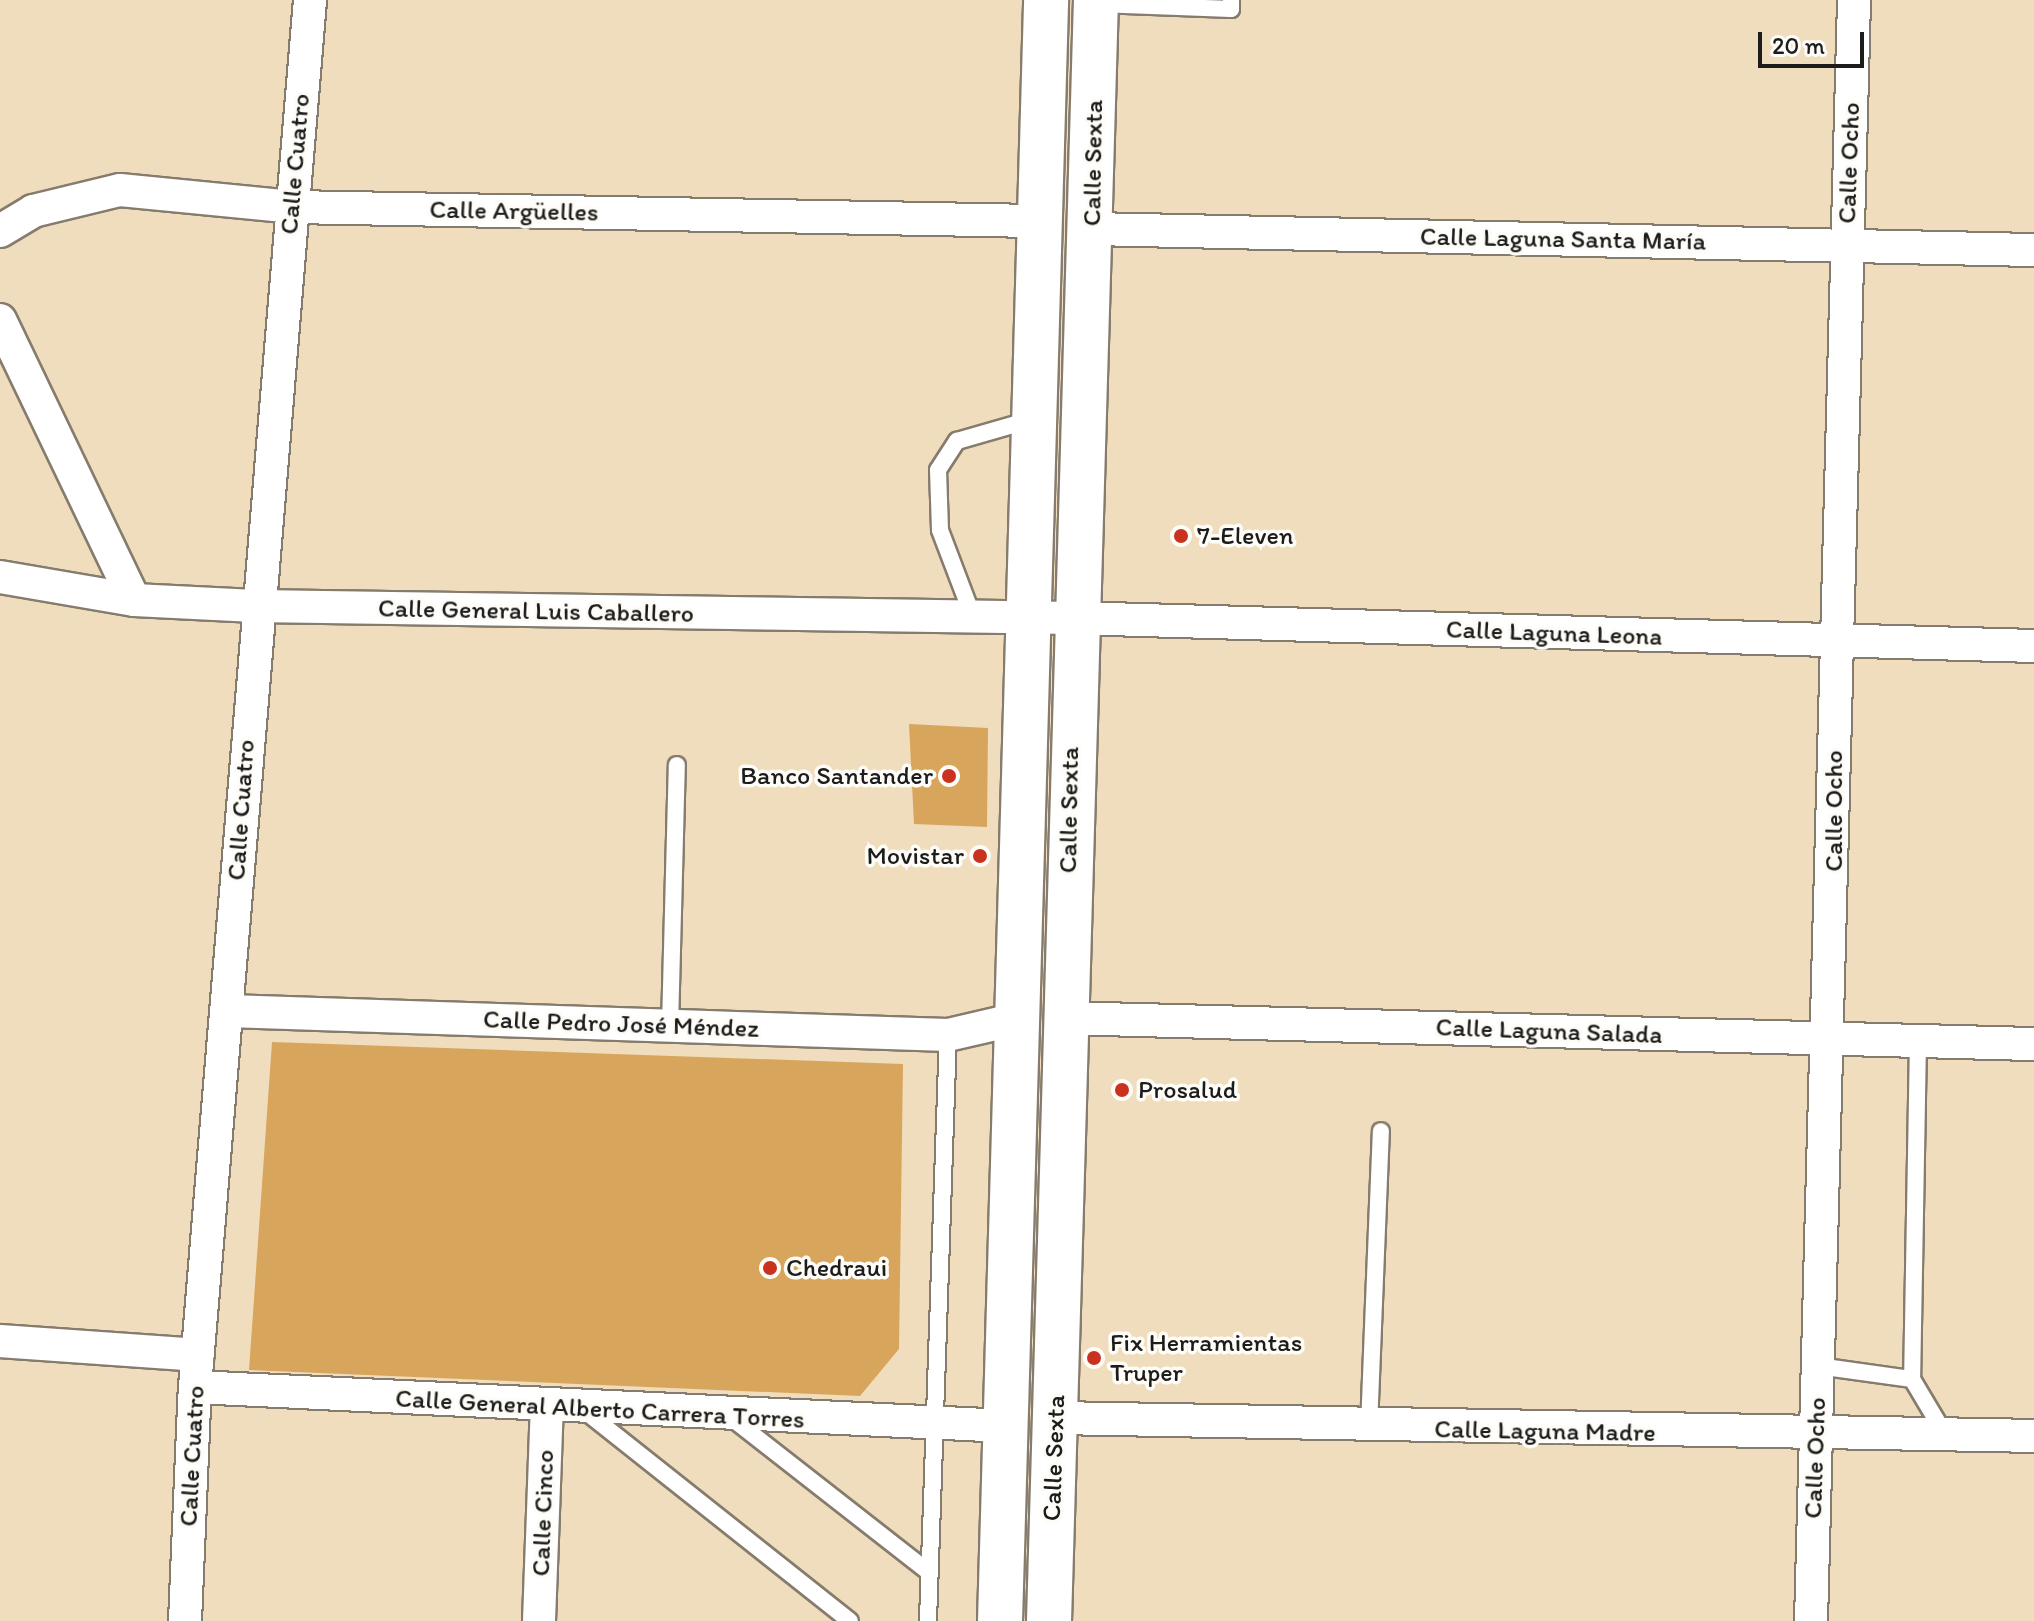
<!DOCTYPE html>
<meta charset="utf-8">
<style>
body{margin:0}
#map{position:relative;width:2034px;height:1621px;overflow:hidden;background:#f0ddbe;font-family:Itim,sans-serif}
div>[style]{position:absolute}
.building>*{inset:0;background:#d8a55d}
.roads{filter:drop-shadow(2px 0 #867c6d) drop-shadow(-2px 0 #867c6d) drop-shadow(0 2px #867c6d) drop-shadow(0 -2px #867c6d)}
.service>*{height:16px;margin:-8px;padding:0 8px;transform-origin:8px;border-radius:8px;background:#fff}
.minor>*{height:32px;margin:-16px;padding:0 16px;transform-origin:16px;border-radius:16px;background:#fff}
.primary>*{height:44px;margin:-22px;padding:0 22px;transform-origin:22px;border-radius:22px;background:#fff}
.dots>*{width:22px;height:22px;translate:-50% -50%;box-sizing:border-box;border:4px solid #fdfcf7;border-radius:50%}
span{translate:-50% -50%;white-space:nowrap;text-align:center;line-height:1.15;-webkit-text-stroke:7px #fdfcf7;paint-order:stroke}
.street-label{font-size:26px;color:#1c1c1c}
.poi-label{font-size:26px;color:#1c1c1c}
.left{translate:0 -50%;text-align:left}
.right{translate:-100% -50%;text-align:right}
.scale{position:absolute;left:1758px;top:32px;width:106px;height:36px;box-sizing:border-box;border:4px solid #1c1c1c;border-top:0;padding-left:10px;font-size:24px;line-height:28px;white-space:nowrap;color:#1c1c1c;-webkit-text-stroke:6px #fdfcf7;paint-order:stroke}
</style>
<div id="map">
<div class="building">
<i style="clip-path:polygon(909px 724px,988px 728px,987px 827px,914px 824px)"></i>
<i style="clip-path:polygon(272px 1042px,903px 1064px,899px 1349px,860px 1396px,249px 1370px)"></i>
</div>
<div class="roads">
<div class="service">
<i style="left:1098px;top:4px;width:133px;rotate:2.2deg"></i>
<i style="left:1231px;top:9px;width:9px;rotate:-90deg"></i>
<i style="left:973px;top:617px;width:93px;rotate:-110.8deg"></i>
<i style="left:940px;top:530px;width:60px;rotate:-91.9deg"></i>
<i style="left:938px;top:470px;width:35px;rotate:-57deg"></i>
<i style="left:957px;top:441px;width:76px;rotate:-16deg"></i>
<i style="left:670px;top:1026px;width:261px;rotate:-88.5deg"></i>
<i style="left:1918px;top:1041px;width:338px;rotate:91deg"></i>
<i style="left:1912px;top:1379px;width:63px;rotate:59.3deg"></i>
<i style="left:1818px;top:1366px;width:95px;rotate:7.9deg"></i>
<i style="left:585px;top:1411px;width:338px;rotate:38.4deg"></i>
<i style="left:729px;top:1416px;width:255px;rotate:38deg"></i>
<i style="left:1369px;top:1427px;width:296px;rotate:-87.7deg"></i>
<i style="left:928px;top:1621px;width:586px;rotate:-88.05deg"></i>
</div>
<div class="minor">
<i style="left:1092px;top:229px;width:942px;rotate:1.28deg"></i>
<i style="left:0;top:231px;width:39px;rotate:-31deg"></i>
<i style="left:33px;top:211px;width:89px;rotate:-13.6deg"></i>
<i style="left:120px;top:190px;width:173px;rotate:5.6deg"></i>
<i style="left:292px;top:207px;width:746px;rotate:1.08deg"></i>
<i style="left:0;top:320px;width:310px;rotate:64.4deg"></i>
<i style="left:0;top:577px;width:136px;rotate:9.7deg"></i>
<i style="left:134px;top:600px;width:121px;rotate:2.8deg"></i>
<i style="left:255px;top:606px;width:818px;rotate:0.84deg"></i>
<i style="left:1073px;top:618px;width:961px;rotate:1.67deg"></i>
<i style="left:228px;top:1011px;width:720px;rotate:1.91deg"></i>
<i style="left:948px;top:1035px;width:67px;rotate:-13deg"></i>
<i style="left:1064px;top:1018px;width:970px;rotate:1.54deg"></i>
<i style="left:0;top:1341px;width:198px;rotate:4deg"></i>
<i style="left:195px;top:1387px;width:812px;rotate:2.75deg"></i>
<i style="left:1056px;top:1418px;width:978px;rotate:1.05deg"></i>
<i style="left:185px;top:1621px;width:234px;rotate:-87.6deg"></i>
<i style="left:195px;top:1387px;width:1392px;rotate:-85.26deg"></i>
<i style="left:539px;top:1621px;width:216px;rotate:-87.9deg"></i>
<i style="left:1811px;top:1621px;width:1622px;rotate:-88.48deg"></i>
</div>
<div class="primary">
<i style="left:1000px;top:1621px;width:1622px;rotate:-88.37deg"></i>
<i style="left:1049px;top:1621px;width:1622px;rotate:-88.34deg"></i>
</div>
</div>
<div class="dots">
<i style="left:1181px;top:536px;background:#c8321e"></i>
<i style="left:949px;top:776px;background:#c8321e"></i>
<i style="left:980px;top:856px;background:#c8321e"></i>
<i style="left:1122px;top:1090px;background:#c8321e"></i>
<i style="left:770px;top:1268px;background:#c8321e"></i>
<i style="left:1094px;top:1358px;background:#c8321e"></i>
</div>
<div class="street-label">
<span style="left:1093px;top:163px;rotate:-89deg">Calle Sexta</span>
<span style="left:1849px;top:163px;rotate:-88deg">Calle Ocho</span>
<span style="left:295px;top:164px;rotate:-85deg">Calle Cuatro</span>
<span style="left:514px;top:211px;rotate:1deg">Calle Argüelles</span>
<span style="left:1563px;top:239px;rotate:1deg">Calle Laguna Santa María</span>
<span style="left:536px;top:611px;rotate:1deg">Calle General Luis Caballero</span>
<span style="left:1554px;top:633px;rotate:2deg">Calle Laguna Leona</span>
<span style="left:241px;top:810px;rotate:-86deg">Calle Cuatro</span>
<span style="left:1069px;top:810px;rotate:-89deg">Calle Sexta</span>
<span style="left:1834px;top:811px;rotate:-90deg">Calle Ocho</span>
<span style="left:621px;top:1024px;rotate:2deg">Calle Pedro José Méndez</span>
<span style="left:1549px;top:1031px;rotate:2deg">Calle Laguna Salada</span>
<span style="left:600px;top:1409px;rotate:3deg">Calle General Alberto Carrera Torres</span>
<span style="left:1545px;top:1431px;rotate:1deg">Calle Laguna Madre</span>
<span style="left:192px;top:1456px;rotate:-87deg">Calle Cuatro</span>
<span style="left:1054px;top:1458px;rotate:-88deg">Calle Sexta</span>
<span style="left:1815px;top:1458px;rotate:-88deg">Calle Ocho</span>
<span style="left:543px;top:1513px;rotate:-88deg">Calle Cinco</span>
</div>
<div class="poi-label">
<span class="left" style="left:1197px;top:536px">7-Eleven</span>
<span class="right" style="left:933px;top:776px">Banco Santander</span>
<span class="right" style="left:964px;top:856px">Movistar</span>
<span class="left" style="left:1138px;top:1090px">Prosalud</span>
<span class="left" style="left:786px;top:1268px">Chedraui</span>
<span class="left" style="left:1110px;top:1358px">Fix Herramientas<br>Truper</span>
</div>
<div class="scale">20 m</div>
</div>
